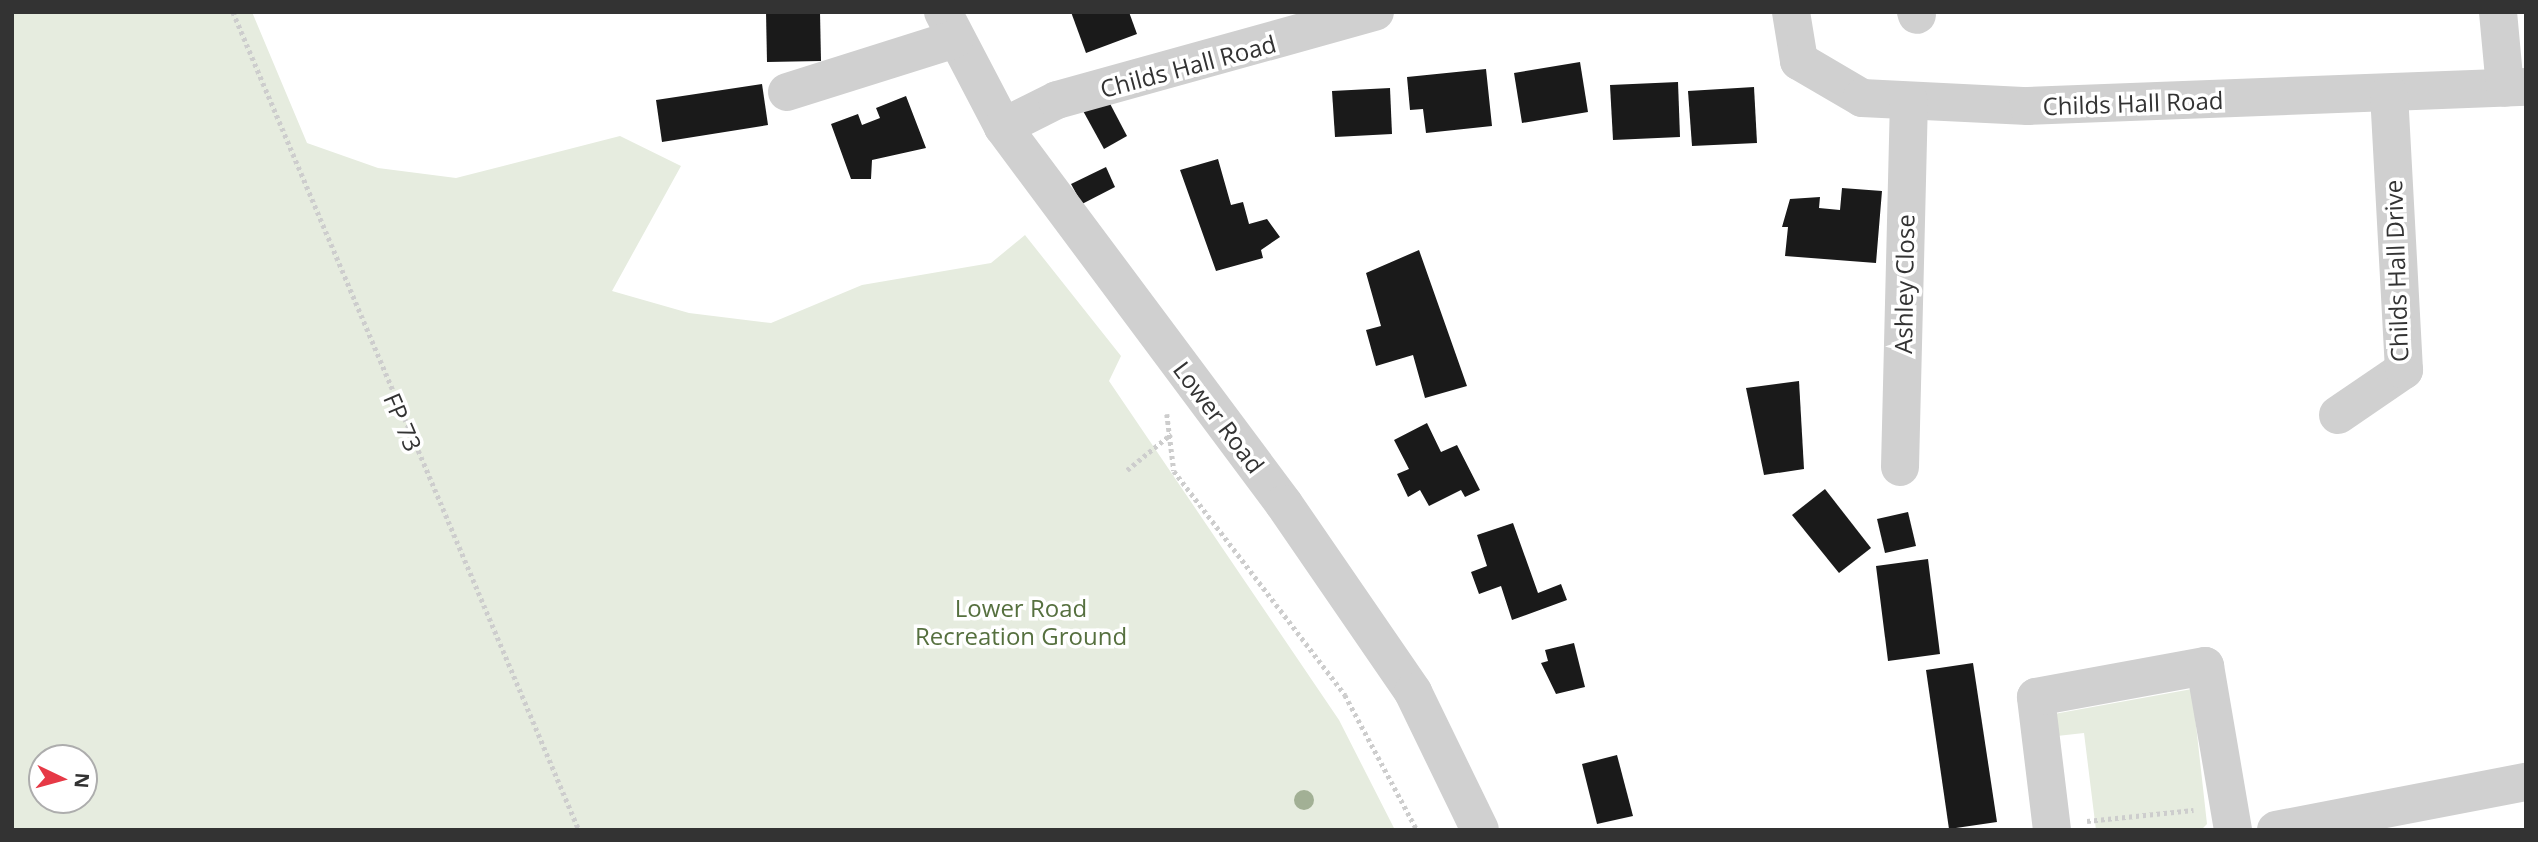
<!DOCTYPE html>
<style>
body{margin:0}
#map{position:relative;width:2538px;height:842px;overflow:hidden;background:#fff;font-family:"Open Sans",sans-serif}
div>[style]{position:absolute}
.green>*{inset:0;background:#e6ecdf}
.building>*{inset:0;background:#1a1a1a}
.path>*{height:4.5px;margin-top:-2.25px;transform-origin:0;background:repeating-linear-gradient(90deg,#cdcdcd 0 3.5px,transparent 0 7px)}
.minor>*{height:38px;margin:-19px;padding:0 19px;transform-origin:19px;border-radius:19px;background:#d0d0d0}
.trees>*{width:20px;height:20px;margin:-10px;border-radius:50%;background:#a2b095}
span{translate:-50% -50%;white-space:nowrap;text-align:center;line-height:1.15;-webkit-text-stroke:7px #fff;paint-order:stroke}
.street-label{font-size:24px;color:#333}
.park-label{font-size:24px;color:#56703f}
.frame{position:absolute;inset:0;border:14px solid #333;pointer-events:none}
.north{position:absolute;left:28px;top:744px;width:70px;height:70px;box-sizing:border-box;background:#fff;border:2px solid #adadad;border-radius:50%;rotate:95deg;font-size:19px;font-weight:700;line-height:28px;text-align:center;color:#333}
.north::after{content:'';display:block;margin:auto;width:24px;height:32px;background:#e63946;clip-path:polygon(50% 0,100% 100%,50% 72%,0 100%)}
</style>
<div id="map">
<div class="green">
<i style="clip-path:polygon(evenodd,12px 12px,252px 12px,307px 143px,378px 168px,456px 178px,620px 136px,681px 166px,612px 291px,689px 313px,771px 323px,862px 285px,991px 263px,1025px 235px,1121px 356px,1109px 381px,1339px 720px,1395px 830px,12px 830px,12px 12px,84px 758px,84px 800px,42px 800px,42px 758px,84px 758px)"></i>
<i style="clip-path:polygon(2192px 689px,2207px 824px,2201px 830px,2096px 830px,2084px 733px,2057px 736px,2054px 714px)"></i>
</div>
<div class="building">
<i style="clip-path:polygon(766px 12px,820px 12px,821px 61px,767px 62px)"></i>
<i style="clip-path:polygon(1071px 12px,1129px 12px,1137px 34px,1086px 53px)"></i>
<i style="clip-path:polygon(1580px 62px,1588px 112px,1522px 123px,1514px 73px)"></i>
<i style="clip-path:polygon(1486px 69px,1492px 126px,1426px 133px,1423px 109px,1410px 110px,1407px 77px)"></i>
<i style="clip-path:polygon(1678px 82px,1680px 137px,1613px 140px,1610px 85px)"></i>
<i style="clip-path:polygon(762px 84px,768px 125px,662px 142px,656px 100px)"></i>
<i style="clip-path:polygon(1754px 87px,1757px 143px,1692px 146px,1688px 91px)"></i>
<i style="clip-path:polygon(1390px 88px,1392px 134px,1335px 137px,1332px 91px)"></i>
<i style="clip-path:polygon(906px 96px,926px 148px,872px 160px,871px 179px,851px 179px,831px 124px,858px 114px,862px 125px,880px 118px,876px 108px)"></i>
<i style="clip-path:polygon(1106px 96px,1127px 136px,1104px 149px,1082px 109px)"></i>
<i style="clip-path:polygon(1218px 159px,1231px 205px,1243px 202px,1249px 224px,1267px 219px,1280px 237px,1261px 250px,1263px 258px,1216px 271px,1180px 170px)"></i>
<i style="clip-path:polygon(1106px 167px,1115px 187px,1082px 204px,1071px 184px)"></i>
<i style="clip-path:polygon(1842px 188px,1882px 191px,1876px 263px,1785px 256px,1788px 227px,1782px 227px,1790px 199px,1820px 197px,1819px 208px,1840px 210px)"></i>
<i style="clip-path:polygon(1419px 250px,1467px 386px,1425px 398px,1413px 355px,1376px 366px,1366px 330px,1381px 326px,1366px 273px)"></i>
<i style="clip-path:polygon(1799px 381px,1804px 469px,1764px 475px,1746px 388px)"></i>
<i style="clip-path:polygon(1427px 423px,1441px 452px,1457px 445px,1480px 490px,1465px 497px,1461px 490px,1429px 506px,1420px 490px,1408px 497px,1397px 474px,1409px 469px,1394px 440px)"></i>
<i style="clip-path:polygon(1825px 489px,1871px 548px,1839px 573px,1792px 515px)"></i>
<i style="clip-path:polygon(1908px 512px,1916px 546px,1885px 553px,1877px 519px)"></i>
<i style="clip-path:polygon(1513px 523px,1538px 593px,1561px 584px,1567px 600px,1512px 620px,1501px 586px,1479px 594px,1471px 572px,1487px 566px,1477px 535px)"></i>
<i style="clip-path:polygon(1928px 559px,1940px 654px,1888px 661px,1876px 566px)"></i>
<i style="clip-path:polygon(1574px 643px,1585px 687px,1556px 694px,1541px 663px,1548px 661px,1545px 650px)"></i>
<i style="clip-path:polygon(1973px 663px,1997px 822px,1949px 829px,1926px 670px)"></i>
<i style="clip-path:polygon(1617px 755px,1633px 816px,1597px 824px,1582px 764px)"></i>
</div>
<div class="path">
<i style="left:233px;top:12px;width:888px;rotate:67.07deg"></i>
<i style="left:1167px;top:414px;width:57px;rotate:83deg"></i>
<i style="left:1174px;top:471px;width:282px;rotate:52.6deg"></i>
<i style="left:1345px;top:695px;width:153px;rotate:61.9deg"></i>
<i style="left:1127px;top:470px;width:57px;rotate:-39.3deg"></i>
<i style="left:2087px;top:821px;width:107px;rotate:-5.9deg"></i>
</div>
<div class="minor">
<i style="left:943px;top:12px;width:130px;rotate:62.4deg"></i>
<i style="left:1003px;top:127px;width:470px;rotate:53.3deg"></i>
<i style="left:1284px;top:504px;width:228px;rotate:55.5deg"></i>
<i style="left:1413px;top:692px;width:153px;rotate:64.1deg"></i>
<i style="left:1791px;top:12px;width:50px;rotate:80.7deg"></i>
<i style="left:1799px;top:61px;width:73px;rotate:30.4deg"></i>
<i style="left:1862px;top:98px;width:166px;rotate:2.8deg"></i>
<i style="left:2028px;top:106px;width:498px;rotate:-2.2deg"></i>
<i style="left:1916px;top:12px;width:3px;rotate:72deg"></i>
<i style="left:2498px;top:12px;width:76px;rotate:84.7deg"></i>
<i style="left:787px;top:92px;width:176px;rotate:-17.5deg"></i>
<i style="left:1003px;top:127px;width:60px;rotate:-26.6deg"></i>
<i style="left:1057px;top:100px;width:330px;rotate:-15.5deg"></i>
<i style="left:2338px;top:415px;width:80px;rotate:-34.3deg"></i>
<i style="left:2404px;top:370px;width:276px;rotate:-93.1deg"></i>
<i style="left:1900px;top:467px;width:366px;rotate:-88.6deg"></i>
<i style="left:2052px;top:830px;width:134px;rotate:-96.9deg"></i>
<i style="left:2036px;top:697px;width:172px;rotate:-10.4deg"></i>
<i style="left:2205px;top:666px;width:166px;rotate:80.3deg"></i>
<i style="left:2276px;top:830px;width:255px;rotate:-10.9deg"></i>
</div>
<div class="trees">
<i style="left:1304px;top:800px"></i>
</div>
<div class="street-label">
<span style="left:1188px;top:66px;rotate:-15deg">Childs Hall Road</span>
<span style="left:2133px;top:103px;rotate:-2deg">Childs Hall Road</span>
<span style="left:2396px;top:271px;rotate:-92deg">Childs Hall Drive</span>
<span style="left:1904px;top:284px;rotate:-89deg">Ashley Close</span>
<span style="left:1219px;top:417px;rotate:53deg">Lower Road</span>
<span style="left:403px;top:422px;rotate:67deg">FP 73</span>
</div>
<div class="park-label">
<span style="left:1021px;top:622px">Lower Road<br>Recreation Ground</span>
</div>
<div class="frame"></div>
<div class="north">N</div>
</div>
